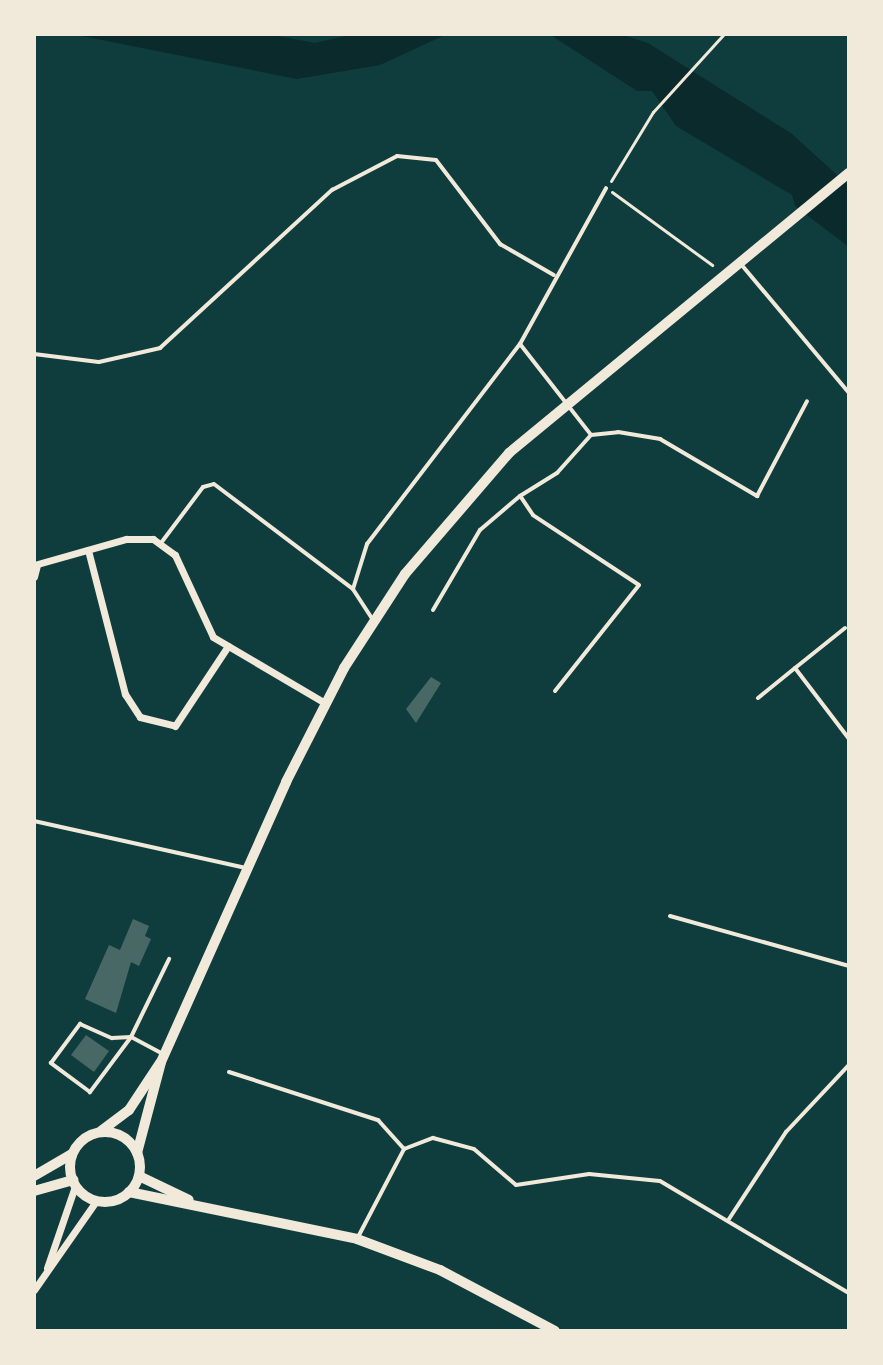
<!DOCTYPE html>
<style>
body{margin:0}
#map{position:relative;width:883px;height:1365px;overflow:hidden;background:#0f3d3e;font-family:Overpass,sans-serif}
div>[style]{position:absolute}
.water>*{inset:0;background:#0a2a2b}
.building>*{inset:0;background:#486865}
.path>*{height:3px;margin:-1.5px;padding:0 1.5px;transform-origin:1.5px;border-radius:1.5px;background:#f1e9da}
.service>*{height:4px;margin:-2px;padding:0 2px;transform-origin:2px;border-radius:2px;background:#f1e9da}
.minor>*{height:7px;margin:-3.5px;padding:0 3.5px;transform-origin:3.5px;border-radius:3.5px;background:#f1e9da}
.secondary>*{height:10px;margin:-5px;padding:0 5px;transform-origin:5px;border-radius:5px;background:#f1e9da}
.secondary>.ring{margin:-5px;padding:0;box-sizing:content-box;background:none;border:10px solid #f1e9da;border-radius:50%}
span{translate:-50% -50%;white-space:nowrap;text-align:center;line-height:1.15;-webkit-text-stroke:8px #f1e9da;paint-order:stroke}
.frame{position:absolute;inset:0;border:36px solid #f1e9da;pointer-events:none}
</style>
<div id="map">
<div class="water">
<i style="clip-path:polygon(72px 34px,267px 34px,315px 43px,354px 34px,447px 34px,380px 65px,297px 79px)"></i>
<i style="clip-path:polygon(549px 34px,620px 34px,648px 43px,792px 134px,849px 186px,849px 247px,795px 206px,792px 195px,676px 126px,652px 91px,637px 91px)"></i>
</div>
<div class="building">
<i style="clip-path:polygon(431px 677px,441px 683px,416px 723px,406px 709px)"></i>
<i style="clip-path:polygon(133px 919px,149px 926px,145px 936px,151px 939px,139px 966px,131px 962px,116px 1013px,85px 999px,109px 945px,120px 950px)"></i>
<i style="clip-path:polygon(86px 1035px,109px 1051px,94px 1072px,71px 1055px)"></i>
</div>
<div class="path">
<i style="left:611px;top:181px;width:81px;rotate:-58.7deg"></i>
<i style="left:653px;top:112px;width:105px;rotate:-47.7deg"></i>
<i style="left:612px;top:192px;width:124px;rotate:36.1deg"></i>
</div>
<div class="service">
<i style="left:740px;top:263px;width:170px;rotate:50deg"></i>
<i style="left:520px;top:344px;width:115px;rotate:52deg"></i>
<i style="left:34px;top:354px;width:65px;rotate:7deg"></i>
<i style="left:99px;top:362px;width:63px;rotate:-12.9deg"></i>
<i style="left:160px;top:348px;width:234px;rotate:-42.6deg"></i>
<i style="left:332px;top:190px;width:73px;rotate:-27.6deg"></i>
<i style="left:397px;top:156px;width:39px;rotate:6deg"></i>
<i style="left:436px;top:160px;width:106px;rotate:52.7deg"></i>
<i style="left:500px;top:244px;width:62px;rotate:29.9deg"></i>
<i style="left:161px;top:543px;width:70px;rotate:-53.1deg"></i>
<i style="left:203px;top:487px;width:11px;rotate:-15deg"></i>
<i style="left:214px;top:484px;width:174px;rotate:37.1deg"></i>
<i style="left:433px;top:610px;width:93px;rotate:-59.6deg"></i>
<i style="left:480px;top:530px;width:52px;rotate:-40.4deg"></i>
<i style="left:373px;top:620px;width:37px;rotate:-123deg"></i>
<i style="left:353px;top:589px;width:47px;rotate:-72.7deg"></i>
<i style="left:367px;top:544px;width:252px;rotate:-52.6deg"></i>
<i style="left:520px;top:344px;width:178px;rotate:-61.1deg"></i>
<i style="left:845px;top:628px;width:64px;rotate:141.3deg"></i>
<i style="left:795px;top:668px;width:89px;rotate:52.7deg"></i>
<i style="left:555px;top:691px;width:135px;rotate:-51.6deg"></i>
<i style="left:639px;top:585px;width:127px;rotate:-146.6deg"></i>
<i style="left:533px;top:515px;width:23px;rotate:-124deg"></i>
<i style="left:520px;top:496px;width:44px;rotate:-31.9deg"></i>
<i style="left:557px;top:473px;width:51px;rotate:-48.2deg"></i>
<i style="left:591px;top:435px;width:27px;rotate:-6deg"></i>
<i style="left:618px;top:432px;width:43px;rotate:9.5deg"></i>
<i style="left:660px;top:439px;width:113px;rotate:30.4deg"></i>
<i style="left:757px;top:496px;width:107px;rotate:-62.2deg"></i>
<i style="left:758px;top:698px;width:48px;rotate:-39deg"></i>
<i style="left:34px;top:821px;width:217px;rotate:12.5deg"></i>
<i style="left:670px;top:916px;width:186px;rotate:15.6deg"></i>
<i style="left:80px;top:1024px;width:35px;rotate:24deg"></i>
<i style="left:112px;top:1038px;width:19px;rotate:-3deg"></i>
<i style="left:131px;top:1037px;width:69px;rotate:126.7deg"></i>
<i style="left:90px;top:1092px;width:49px;rotate:-143.4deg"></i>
<i style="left:51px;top:1063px;width:49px;rotate:-53.4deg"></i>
<i style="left:163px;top:1054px;width:36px;rotate:-152deg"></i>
<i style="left:131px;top:1037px;width:87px;rotate:-64deg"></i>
<i style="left:229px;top:1072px;width:157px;rotate:17.9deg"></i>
<i style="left:378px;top:1120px;width:39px;rotate:48deg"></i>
<i style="left:729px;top:1219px;width:104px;rotate:-56.8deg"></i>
<i style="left:786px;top:1132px;width:92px;rotate:-46.8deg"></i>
<i style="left:357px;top:1239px;width:102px;rotate:-62.4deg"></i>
<i style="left:404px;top:1149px;width:31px;rotate:-21deg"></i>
<i style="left:433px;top:1138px;width:42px;rotate:15deg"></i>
<i style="left:474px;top:1149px;width:55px;rotate:40.6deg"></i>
<i style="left:516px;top:1185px;width:74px;rotate:-8.6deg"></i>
<i style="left:589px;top:1174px;width:71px;rotate:5.6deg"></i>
<i style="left:660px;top:1181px;width:220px;rotate:30.7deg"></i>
</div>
<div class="minor">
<i style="left:88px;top:550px;width:149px;rotate:75.6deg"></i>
<i style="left:125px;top:694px;width:27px;rotate:57deg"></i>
<i style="left:140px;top:717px;width:36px;rotate:14deg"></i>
<i style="left:175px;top:726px;width:96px;rotate:-56.5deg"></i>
<i style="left:34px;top:565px;width:96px;rotate:-15.8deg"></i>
<i style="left:126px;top:539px;width:27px"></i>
<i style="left:153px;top:539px;width:27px;rotate:36deg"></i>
<i style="left:175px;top:555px;width:90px;rotate:65.1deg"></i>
<i style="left:213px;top:637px;width:130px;rotate:30.5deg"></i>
<i style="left:34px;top:577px;width:12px;rotate:-76deg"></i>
<i style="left:47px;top:1268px;width:87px;rotate:-71.1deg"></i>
<i style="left:34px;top:1290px;width:108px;rotate:-55.1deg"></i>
</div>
<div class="secondary">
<i style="left:101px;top:1131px;width:35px;rotate:-37deg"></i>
<i style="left:129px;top:1110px;width:56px;rotate:-56.6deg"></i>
<i class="ring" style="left:70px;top:1132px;width:60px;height:60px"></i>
<i style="left:137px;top:1153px;width:94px;rotate:-75.2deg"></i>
<i style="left:161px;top:1062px;width:307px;rotate:-65.9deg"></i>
<i style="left:286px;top:782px;width:128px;rotate:-63deg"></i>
<i style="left:344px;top:668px;width:112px;rotate:-57deg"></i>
<i style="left:405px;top:574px;width:160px;rotate:-49.3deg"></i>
<i style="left:509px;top:453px;width:440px;rotate:-39.5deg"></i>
<i style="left:34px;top:1176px;width:44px;rotate:-30.1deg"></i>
<i style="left:139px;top:1176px;width:55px;rotate:25.6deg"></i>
<i style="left:34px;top:1191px;width:41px;rotate:-15.8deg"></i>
<i style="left:129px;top:1192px;width:233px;rotate:11.6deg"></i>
<i style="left:357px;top:1239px;width:89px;rotate:20.5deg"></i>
<i style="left:440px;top:1270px;width:130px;rotate:27.9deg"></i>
</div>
<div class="frame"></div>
</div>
